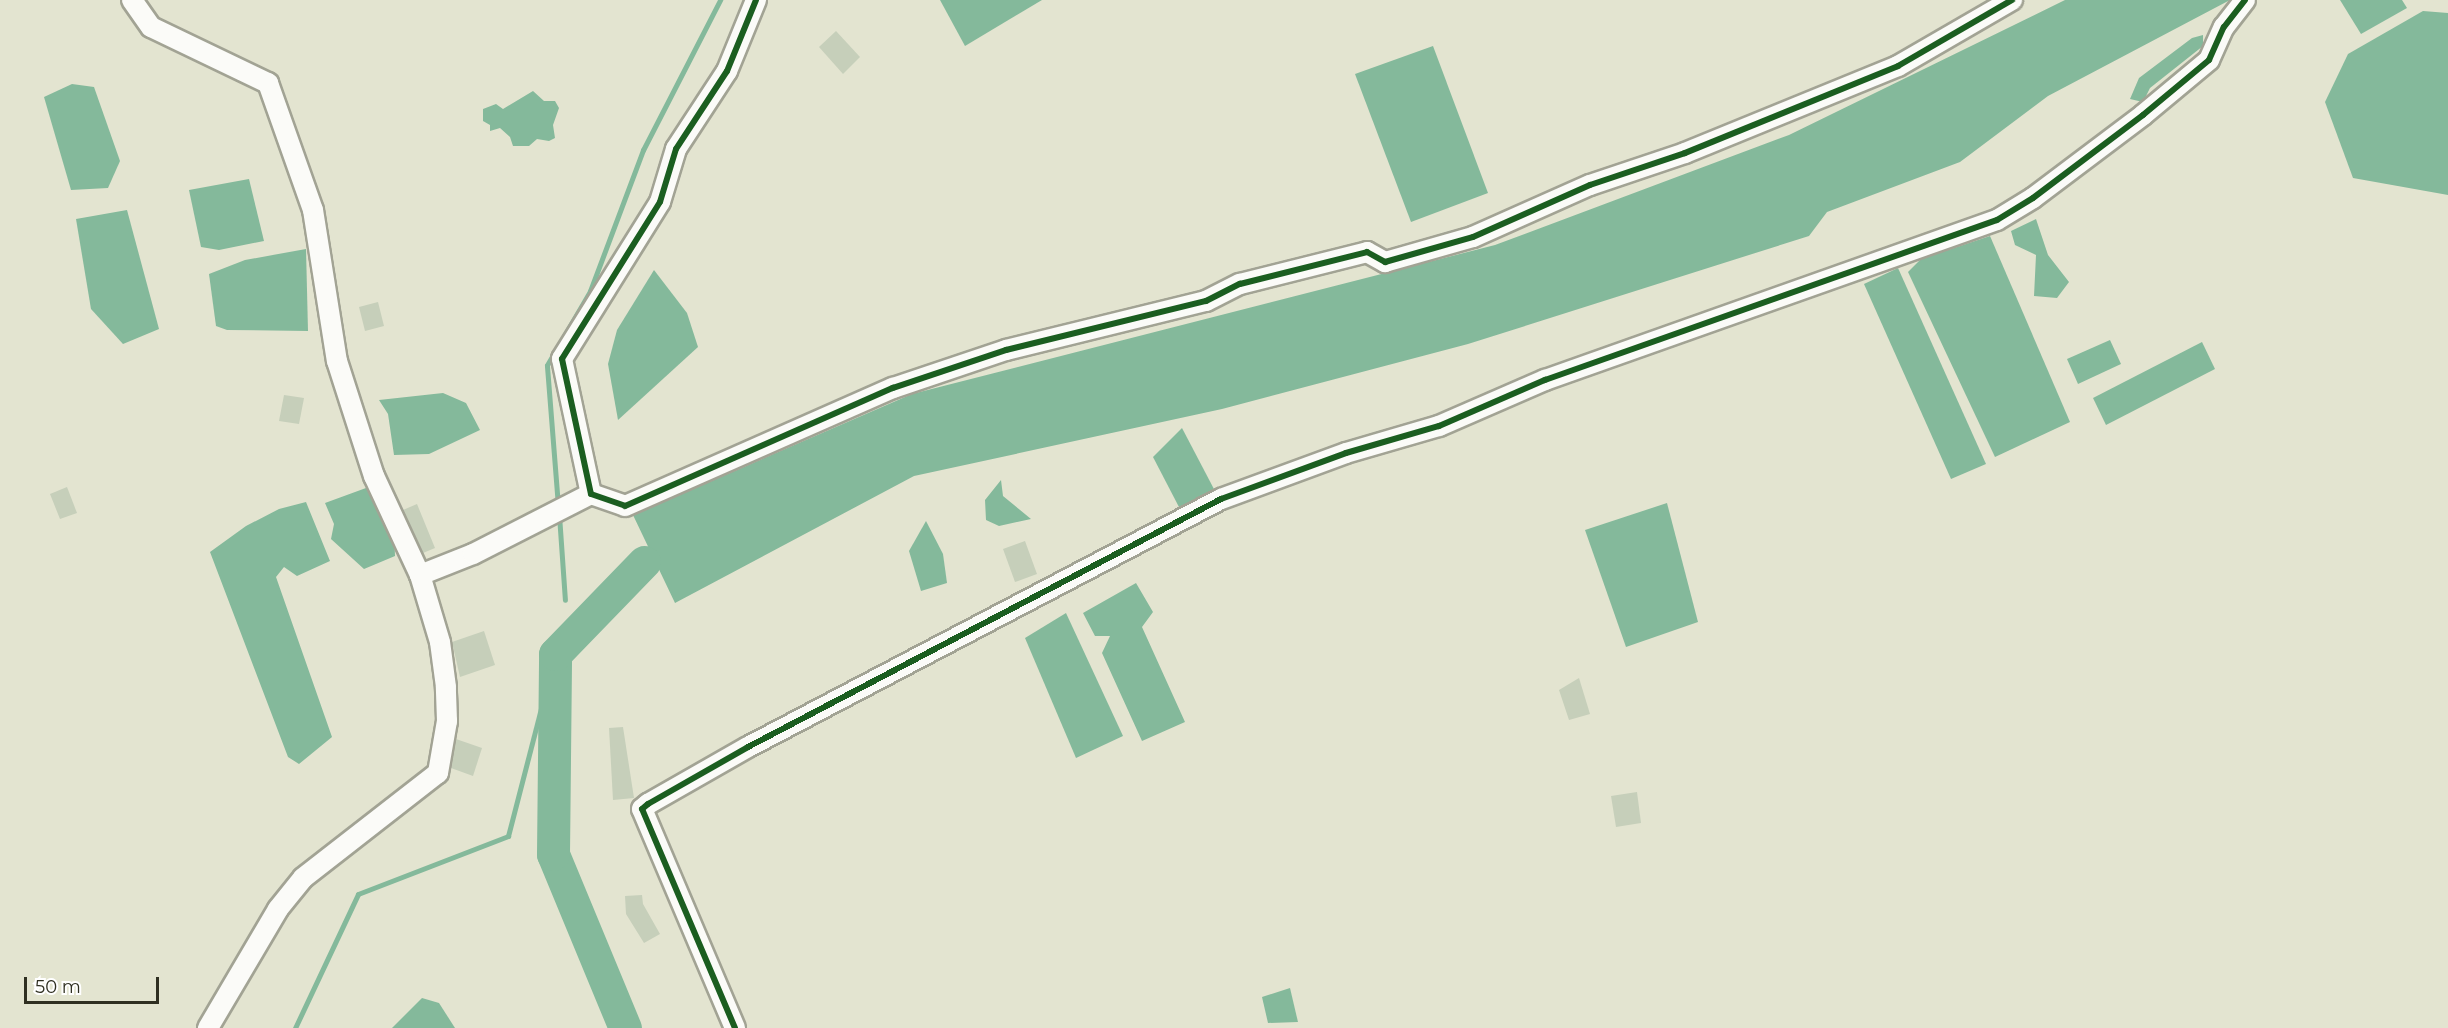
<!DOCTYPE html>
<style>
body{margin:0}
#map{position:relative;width:2448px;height:1028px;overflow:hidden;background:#e3e4d0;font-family:Montserrat,sans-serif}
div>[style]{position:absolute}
.water>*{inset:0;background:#84b99b}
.stream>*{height:5px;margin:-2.5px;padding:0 2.5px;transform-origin:2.5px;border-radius:2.5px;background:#84b99b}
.river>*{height:33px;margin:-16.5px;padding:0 16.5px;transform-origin:16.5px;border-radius:16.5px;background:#84b99b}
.building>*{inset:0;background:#c6cfba}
.roads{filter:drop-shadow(2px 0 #a2a394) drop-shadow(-2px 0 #a2a394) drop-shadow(0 2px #a2a394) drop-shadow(0 -2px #a2a394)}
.street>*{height:20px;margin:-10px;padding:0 10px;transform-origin:10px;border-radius:10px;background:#fbfbf8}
.cycleway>*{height:6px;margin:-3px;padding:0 3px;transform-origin:3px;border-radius:3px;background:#1b5e20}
span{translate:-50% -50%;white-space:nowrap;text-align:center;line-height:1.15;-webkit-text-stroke:6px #fff;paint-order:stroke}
.scale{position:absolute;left:24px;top:977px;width:135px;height:27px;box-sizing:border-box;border:3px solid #2f2f21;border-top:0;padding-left:8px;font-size:18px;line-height:21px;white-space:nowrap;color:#2f2f21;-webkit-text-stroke:4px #fff;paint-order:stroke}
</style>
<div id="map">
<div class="water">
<i style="clip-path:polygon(940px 0,1042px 0,965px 46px)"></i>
<i style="clip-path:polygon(2065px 0,2230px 0,2048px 96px,1960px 162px,1827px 212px,1809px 236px,1468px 344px,1222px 409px,914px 476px,675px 603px,633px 515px,912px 394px,1495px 245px,1789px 135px)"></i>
<i style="clip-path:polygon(2340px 0,2402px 0,2407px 8px,2361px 34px)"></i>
<i style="clip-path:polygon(2423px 11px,2448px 13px,2448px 195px,2353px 178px,2325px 102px,2348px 54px)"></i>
<i style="clip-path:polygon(2203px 35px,2203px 46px,2150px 88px,2143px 102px,2130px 99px,2139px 78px,2192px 38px)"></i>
<i style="clip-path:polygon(1433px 46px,1488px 193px,1411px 222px,1355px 74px)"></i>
<i style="clip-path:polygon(72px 84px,94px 87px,120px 161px,108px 188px,71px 190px,44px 97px)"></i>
<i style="clip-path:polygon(533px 91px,544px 101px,555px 101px,559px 108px,553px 125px,555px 138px,549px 141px,537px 139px,529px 146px,513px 146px,510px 137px,500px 128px,490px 131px,490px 125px,483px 121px,483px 109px,496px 104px,503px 109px)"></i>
<i style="clip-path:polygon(249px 179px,264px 241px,219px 250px,201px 247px,189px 190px)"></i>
<i style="clip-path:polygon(127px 210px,159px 329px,123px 344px,91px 309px,76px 219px)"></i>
<i style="clip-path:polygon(2036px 219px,2048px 255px,2069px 282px,2057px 298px,2034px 296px,2036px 255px,2015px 245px,2011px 231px)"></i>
<i style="clip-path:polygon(1990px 236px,2070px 422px,1995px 457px,1908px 272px,1921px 259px)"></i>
<i style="clip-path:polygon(306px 249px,308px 331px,227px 330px,216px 326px,209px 274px,245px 260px)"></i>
<i style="clip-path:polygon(1898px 268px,1986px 464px,1951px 479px,1864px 284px)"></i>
<i style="clip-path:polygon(654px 270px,687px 313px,698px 347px,618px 420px,608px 364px,617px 330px)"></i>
<i style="clip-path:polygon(2110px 340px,2121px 364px,2078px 384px,2067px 359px)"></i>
<i style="clip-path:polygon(2202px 342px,2215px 369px,2106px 425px,2093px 398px)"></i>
<i style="clip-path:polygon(443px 393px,466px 403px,480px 430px,429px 454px,394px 455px,388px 414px,379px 400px)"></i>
<i style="clip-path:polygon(1182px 428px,1215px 491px,1180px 509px,1153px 457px)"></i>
<i style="clip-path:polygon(1001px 480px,1003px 496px,1031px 519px,999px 526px,986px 520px,985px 500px)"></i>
<i style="clip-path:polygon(366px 488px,394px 529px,395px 556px,364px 569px,331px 539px,334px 524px,325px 503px)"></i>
<i style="clip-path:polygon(306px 502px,330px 561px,297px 576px,284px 567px,276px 577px,332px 737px,299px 764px,288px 757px,210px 552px,246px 526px,279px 509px)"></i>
<i style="clip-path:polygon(1667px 503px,1698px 622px,1626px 647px,1585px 530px)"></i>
<i style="clip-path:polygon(926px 521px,943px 554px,947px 583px,921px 591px,909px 551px)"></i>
<i style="clip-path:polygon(1136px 583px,1153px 612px,1142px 627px,1185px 722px,1142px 741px,1102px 653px,1110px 636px,1095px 636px,1083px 613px)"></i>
<i style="clip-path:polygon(1066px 613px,1123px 736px,1076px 758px,1025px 638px)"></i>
<i style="clip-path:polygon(1290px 988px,1298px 1022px,1268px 1023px,1262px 997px)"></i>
<i style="clip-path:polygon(422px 998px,439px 1003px,455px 1028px,392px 1028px)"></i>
</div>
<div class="stream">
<i style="left:558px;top:506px;width:141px;rotate:-94.5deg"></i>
<i style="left:547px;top:365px;width:86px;rotate:-59.8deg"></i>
<i style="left:590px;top:291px;width:151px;rotate:-69.4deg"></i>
<i style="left:643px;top:150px;width:169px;rotate:-62.8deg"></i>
<i style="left:559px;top:515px;width:85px;rotate:86deg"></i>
<i style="left:295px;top:1028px;width:148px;rotate:-64.8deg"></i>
<i style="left:358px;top:894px;width:161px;rotate:-21.1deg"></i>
<i style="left:508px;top:836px;width:188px;rotate:-75.5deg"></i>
</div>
<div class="river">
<i style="left:625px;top:1028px;width:188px;rotate:-112.5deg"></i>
<i style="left:553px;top:854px;width:200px;rotate:-89.4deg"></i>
<i style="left:555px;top:654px;width:128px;rotate:-45.9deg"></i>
</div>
<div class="building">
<i style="clip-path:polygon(836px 31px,860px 57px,843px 74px,819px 47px)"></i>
<i style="clip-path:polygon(378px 302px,384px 326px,365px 331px,359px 307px)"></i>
<i style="clip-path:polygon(284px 395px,304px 398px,299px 424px,279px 421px)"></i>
<i style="clip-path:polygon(67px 487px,77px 513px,60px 519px,50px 494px)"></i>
<i style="clip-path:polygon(417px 504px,435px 548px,423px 553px,403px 510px)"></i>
<i style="clip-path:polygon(1025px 541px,1037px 574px,1015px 582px,1003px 549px)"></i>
<i style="clip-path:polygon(484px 631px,495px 665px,460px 677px,452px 642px)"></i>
<i style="clip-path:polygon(1579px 678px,1590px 714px,1569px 720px,1559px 690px)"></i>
<i style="clip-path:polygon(623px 727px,634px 798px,613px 800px,609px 728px)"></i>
<i style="clip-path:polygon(456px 739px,482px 748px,473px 776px,451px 768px)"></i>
<i style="clip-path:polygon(1637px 792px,1641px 823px,1616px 827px,1611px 796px)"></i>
<i style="clip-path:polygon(642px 895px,643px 904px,660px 934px,644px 943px,626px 914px,625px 896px)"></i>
</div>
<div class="roads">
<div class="street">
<i style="left:132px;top:0;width:33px;rotate:55deg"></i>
<i style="left:151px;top:27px;width:130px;rotate:25.6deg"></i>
<i style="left:268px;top:83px;width:135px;rotate:70.5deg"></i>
<i style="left:313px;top:210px;width:153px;rotate:81deg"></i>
<i style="left:337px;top:361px;width:121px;rotate:72.2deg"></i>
<i style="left:374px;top:476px;width:109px;rotate:65.1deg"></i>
<i style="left:756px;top:0;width:77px;rotate:112.2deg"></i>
<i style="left:727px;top:71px;width:93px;rotate:123.2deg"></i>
<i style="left:676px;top:149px;width:55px;rotate:106.8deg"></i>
<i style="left:660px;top:202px;width:185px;rotate:122deg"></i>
<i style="left:562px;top:359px;width:138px;rotate:77.9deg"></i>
<i style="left:591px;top:494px;width:36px;rotate:19deg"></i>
<i style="left:625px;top:506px;width:293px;rotate:-23.8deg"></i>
<i style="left:893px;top:388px;width:119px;rotate:-18.6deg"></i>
<i style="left:1006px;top:350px;width:206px;rotate:-13.8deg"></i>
<i style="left:1206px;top:301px;width:38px;rotate:-27deg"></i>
<i style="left:1240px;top:284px;width:131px;rotate:-14.1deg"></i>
<i style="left:1367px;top:252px;width:21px;rotate:29deg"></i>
<i style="left:1385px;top:262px;width:91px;rotate:-15.9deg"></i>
<i style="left:1473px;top:237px;width:128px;rotate:-24deg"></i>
<i style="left:1590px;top:185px;width:100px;rotate:-18.6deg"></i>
<i style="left:1685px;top:153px;width:230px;rotate:-22.2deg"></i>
<i style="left:1898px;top:66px;width:132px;rotate:-30.1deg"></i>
<i style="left:208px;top:1028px;width:138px;rotate:-59.5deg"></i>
<i style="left:278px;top:909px;width:40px;rotate:-51deg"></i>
<i style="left:303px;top:878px;width:171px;rotate:-37.9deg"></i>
<i style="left:438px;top:773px;width:53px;rotate:-80.2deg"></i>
<i style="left:447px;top:721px;width:34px;rotate:-92deg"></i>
<i style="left:446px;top:687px;width:45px;rotate:-97.6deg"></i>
<i style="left:440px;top:642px;width:70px;rotate:-106.6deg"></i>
<i style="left:420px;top:575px;width:57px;rotate:-21.6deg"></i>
<i style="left:473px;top:554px;width:132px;rotate:-27deg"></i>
<i style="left:735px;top:1028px;width:238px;rotate:-113deg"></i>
<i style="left:642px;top:809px;width:8px;rotate:-40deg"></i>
<i style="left:648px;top:804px;width:115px;rotate:-29.7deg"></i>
<i style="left:748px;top:747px;width:534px;rotate:-27.67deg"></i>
<i style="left:1221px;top:499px;width:133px;rotate:-20.2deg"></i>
<i style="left:1346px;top:453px;width:97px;rotate:-16.2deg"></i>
<i style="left:1439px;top:426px;width:116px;rotate:-23.5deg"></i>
<i style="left:1545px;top:380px;width:479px;rotate:-19.5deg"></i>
<i style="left:1997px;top:220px;width:42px;rotate:-31.4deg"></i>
<i style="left:2033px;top:198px;width:138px;rotate:-37deg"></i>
<i style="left:2143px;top:115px;width:86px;rotate:-39.8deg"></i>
<i style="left:2209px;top:60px;width:36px;rotate:-66deg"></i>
<i style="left:2224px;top:27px;width:34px;rotate:-52deg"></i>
</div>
</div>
<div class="cycleway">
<i style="left:756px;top:0;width:77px;rotate:112.2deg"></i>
<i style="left:727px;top:71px;width:93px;rotate:123.2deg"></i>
<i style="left:676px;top:149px;width:55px;rotate:106.8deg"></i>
<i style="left:660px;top:202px;width:185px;rotate:122deg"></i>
<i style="left:562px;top:359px;width:138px;rotate:77.9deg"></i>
<i style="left:591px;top:494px;width:36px;rotate:19deg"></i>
<i style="left:625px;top:506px;width:293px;rotate:-23.8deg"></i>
<i style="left:893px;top:388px;width:119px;rotate:-18.6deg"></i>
<i style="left:1006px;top:350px;width:206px;rotate:-13.8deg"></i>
<i style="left:1206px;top:301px;width:38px;rotate:-27deg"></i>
<i style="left:1240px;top:284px;width:131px;rotate:-14.1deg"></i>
<i style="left:1367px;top:252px;width:21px;rotate:29deg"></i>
<i style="left:1385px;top:262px;width:91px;rotate:-15.9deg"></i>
<i style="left:1473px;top:237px;width:128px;rotate:-24deg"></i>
<i style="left:1590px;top:185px;width:100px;rotate:-18.6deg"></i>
<i style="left:1685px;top:153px;width:230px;rotate:-22.2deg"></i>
<i style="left:1898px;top:66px;width:132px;rotate:-30.1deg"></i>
<i style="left:735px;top:1028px;width:238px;rotate:-113deg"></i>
<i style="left:642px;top:809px;width:8px;rotate:-40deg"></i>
<i style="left:648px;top:804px;width:115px;rotate:-29.7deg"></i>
<i style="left:748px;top:747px;width:534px;rotate:-27.67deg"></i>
<i style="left:1221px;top:499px;width:133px;rotate:-20.2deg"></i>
<i style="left:1346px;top:453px;width:97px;rotate:-16.2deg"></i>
<i style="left:1439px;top:426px;width:116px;rotate:-23.5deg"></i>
<i style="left:1545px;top:380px;width:479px;rotate:-19.5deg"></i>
<i style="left:1997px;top:220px;width:42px;rotate:-31.4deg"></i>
<i style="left:2033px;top:198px;width:138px;rotate:-37deg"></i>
<i style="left:2143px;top:115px;width:86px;rotate:-39.8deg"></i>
<i style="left:2209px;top:60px;width:36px;rotate:-66deg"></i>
<i style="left:2224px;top:27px;width:34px;rotate:-52deg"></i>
</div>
<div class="scale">50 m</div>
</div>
